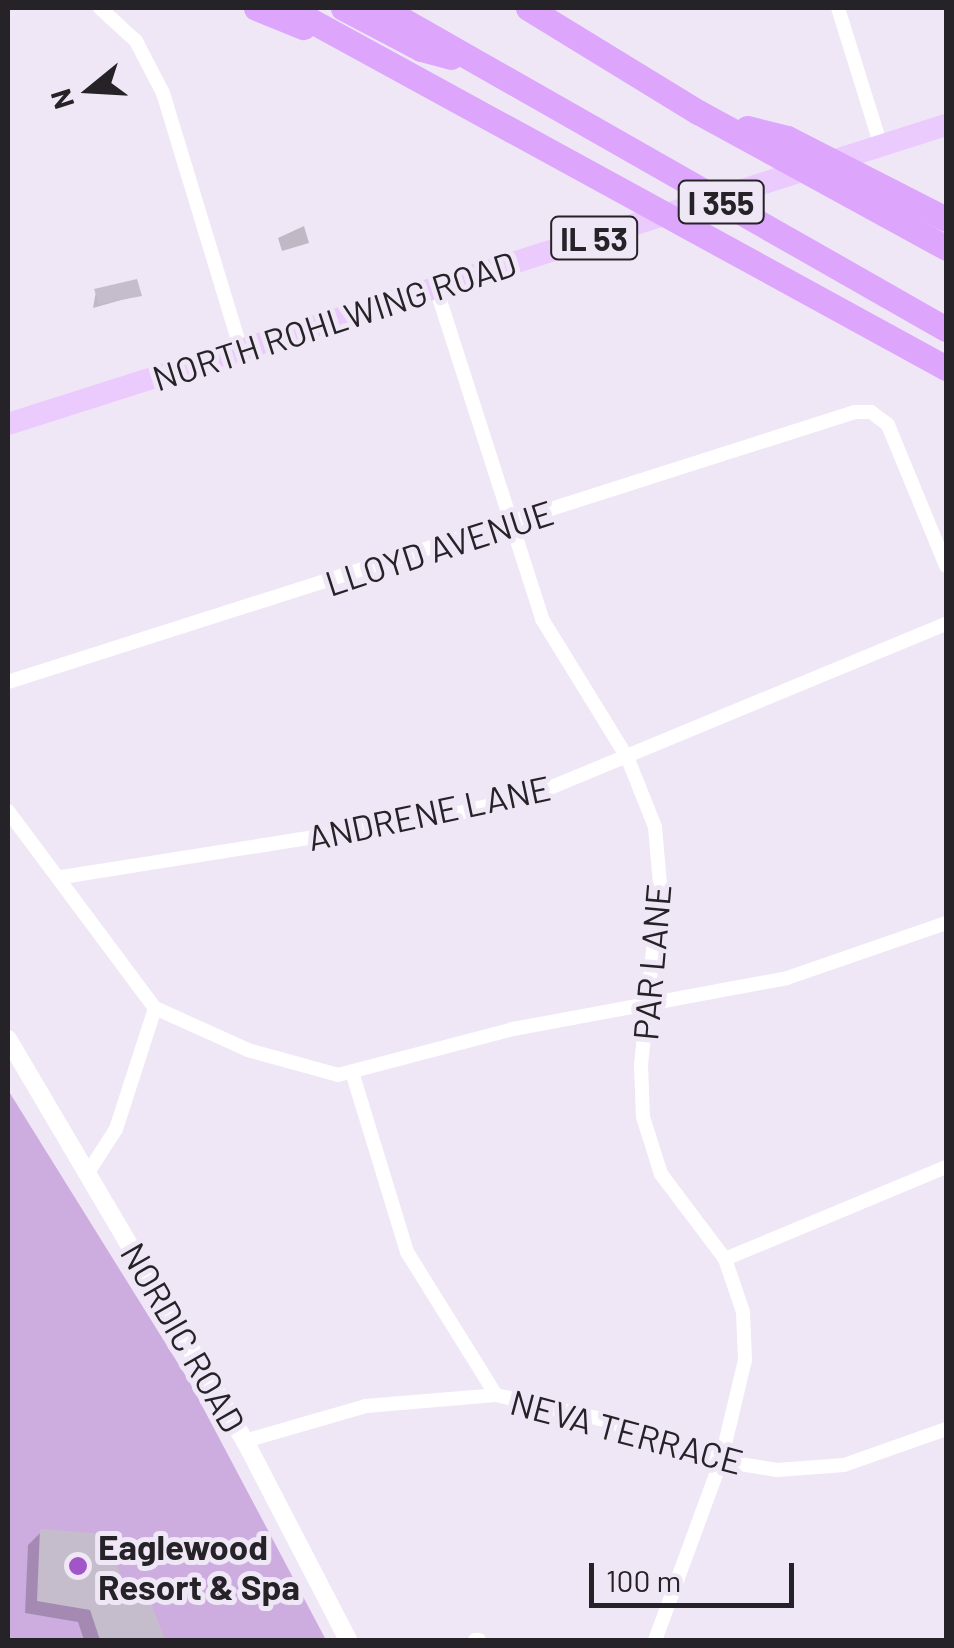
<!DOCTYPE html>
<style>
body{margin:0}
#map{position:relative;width:954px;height:1648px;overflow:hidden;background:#f0e7f6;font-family:Barlow,sans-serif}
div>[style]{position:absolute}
.green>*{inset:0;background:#cdade0}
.shadow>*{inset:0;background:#0003}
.building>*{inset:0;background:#c5bdcb}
.minor>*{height:14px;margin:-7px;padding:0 7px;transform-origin:7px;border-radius:7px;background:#fff}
.tertiary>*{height:18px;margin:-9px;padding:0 9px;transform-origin:9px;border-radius:9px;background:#fff}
.primary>*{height:22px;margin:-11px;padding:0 11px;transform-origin:11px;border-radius:11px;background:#ebcafd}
.motorway>*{height:25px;margin:-12.5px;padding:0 12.5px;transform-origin:12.5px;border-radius:12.5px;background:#dda6fc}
.dots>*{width:28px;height:28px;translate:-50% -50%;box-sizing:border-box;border:5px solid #f0e7f6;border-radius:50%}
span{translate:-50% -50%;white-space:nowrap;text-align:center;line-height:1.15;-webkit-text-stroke:10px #f0e7f6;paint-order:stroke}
.shield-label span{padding:2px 8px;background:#f0e7f6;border:2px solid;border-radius:8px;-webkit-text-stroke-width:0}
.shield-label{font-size:32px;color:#262328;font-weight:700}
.street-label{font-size:35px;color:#262328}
.poi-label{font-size:35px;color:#262328;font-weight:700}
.left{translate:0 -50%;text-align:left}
.frame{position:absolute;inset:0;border:10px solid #262328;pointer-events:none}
.north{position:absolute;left:40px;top:40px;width:100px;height:100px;-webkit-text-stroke:8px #f0e7f6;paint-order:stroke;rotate:252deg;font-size:28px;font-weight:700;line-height:40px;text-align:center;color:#262328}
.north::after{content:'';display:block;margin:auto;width:35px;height:45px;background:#262328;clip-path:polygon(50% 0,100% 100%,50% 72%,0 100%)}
.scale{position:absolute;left:589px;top:1563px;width:205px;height:45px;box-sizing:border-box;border:5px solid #262328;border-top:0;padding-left:12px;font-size:30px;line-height:35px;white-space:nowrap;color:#262328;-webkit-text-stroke:8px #f0e7f6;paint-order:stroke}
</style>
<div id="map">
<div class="green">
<i style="clip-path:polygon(8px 1090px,189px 1381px,326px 1640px,8px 1640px)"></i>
</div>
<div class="shadow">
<i style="clip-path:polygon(304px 226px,309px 243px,282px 251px,278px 238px)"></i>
<i style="clip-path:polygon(96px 291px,139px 295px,93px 308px)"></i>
<i style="clip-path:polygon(41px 1532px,130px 1605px,148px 1601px,163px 1640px,84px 1640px,78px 1622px,25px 1613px,28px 1545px)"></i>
</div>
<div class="building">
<i style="clip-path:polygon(137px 279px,142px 296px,99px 304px,94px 289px)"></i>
<i style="clip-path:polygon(40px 1529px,105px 1534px,131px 1602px,149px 1598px,165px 1640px,100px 1640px,90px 1610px,37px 1601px)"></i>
</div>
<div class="minor">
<i style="left:100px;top:8px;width:49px;rotate:42.5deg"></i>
<i style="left:136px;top:41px;width:59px;rotate:62.6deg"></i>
<i style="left:163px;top:93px;width:269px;rotate:73.1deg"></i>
<i style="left:838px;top:8px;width:145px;rotate:72.7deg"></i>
<i style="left:436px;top:288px;width:348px;rotate:72.2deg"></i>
<i style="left:542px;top:619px;width:164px;rotate:58.4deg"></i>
<i style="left:628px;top:759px;width:73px;rotate:68.3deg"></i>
<i style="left:655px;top:827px;width:57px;rotate:85deg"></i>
<i style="left:660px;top:884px;width:183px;rotate:96deg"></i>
<i style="left:641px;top:1066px;width:51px;rotate:87.8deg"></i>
<i style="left:643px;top:1117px;width:60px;rotate:72.5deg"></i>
<i style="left:661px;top:1174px;width:106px;rotate:53deg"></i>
<i style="left:725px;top:1259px;width:56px;rotate:71.2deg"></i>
<i style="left:743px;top:1312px;width:48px;rotate:87.6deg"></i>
<i style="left:745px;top:1360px;width:104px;rotate:103.4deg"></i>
<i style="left:721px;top:1461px;width:191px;rotate:110.2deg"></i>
<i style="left:8px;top:682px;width:889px;rotate:-17.68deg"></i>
<i style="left:855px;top:412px;width:16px"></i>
<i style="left:871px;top:412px;width:21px;rotate:37deg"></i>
<i style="left:888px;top:425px;width:152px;rotate:67.6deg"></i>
<i style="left:8px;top:811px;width:246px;rotate:53.3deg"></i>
<i style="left:155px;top:1008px;width:102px;rotate:24.3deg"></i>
<i style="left:248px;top:1050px;width:93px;rotate:15.5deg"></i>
<i style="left:338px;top:1075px;width:181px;rotate:-14.7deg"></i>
<i style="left:513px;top:1029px;width:279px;rotate:-10.5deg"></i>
<i style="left:787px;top:978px;width:168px;rotate:-19.1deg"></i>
<i style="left:62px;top:877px;width:390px;rotate:-9deg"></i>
<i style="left:447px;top:816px;width:91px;rotate:-14deg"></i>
<i style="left:535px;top:794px;width:445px;rotate:-22.5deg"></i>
<i style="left:352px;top:1072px;width:188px;rotate:73deg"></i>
<i style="left:407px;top:1252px;width:168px;rotate:58.1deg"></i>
<i style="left:87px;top:1174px;width:54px;rotate:-57.2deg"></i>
<i style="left:116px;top:1129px;width:127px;rotate:-72.1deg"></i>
<i style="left:725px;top:1259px;width:239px;rotate:-22.6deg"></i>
<i style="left:245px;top:1441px;width:126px;rotate:-16.1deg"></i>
<i style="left:366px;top:1406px;width:130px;rotate:-4.8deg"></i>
<i style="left:496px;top:1395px;width:108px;rotate:12.9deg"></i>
<i style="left:601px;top:1419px;width:127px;rotate:19.3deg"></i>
<i style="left:721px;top:1461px;width:57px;rotate:9.1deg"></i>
<i style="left:777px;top:1470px;width:67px;rotate:-4.3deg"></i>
<i style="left:844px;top:1465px;width:108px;rotate:-19.4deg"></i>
<i style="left:475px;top:1640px;width:4px"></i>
</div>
<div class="tertiary">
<i style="left:8px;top:1039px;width:467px;rotate:59.5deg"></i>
<i style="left:245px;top:1441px;width:224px;rotate:62.6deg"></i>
</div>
<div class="primary">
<i style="left:8px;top:424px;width:985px;rotate:-17.68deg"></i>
</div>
<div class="motorway">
<i style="left:256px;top:8px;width:51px;rotate:22deg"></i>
<i style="left:288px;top:8px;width:750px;rotate:28.68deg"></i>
<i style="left:343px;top:8px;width:88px;rotate:27.7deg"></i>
<i style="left:421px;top:49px;width:31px;rotate:15deg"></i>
<i style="left:382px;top:8px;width:649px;rotate:29.65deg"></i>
<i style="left:528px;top:8px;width:199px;rotate:31.5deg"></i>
<i style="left:698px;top:112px;width:283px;rotate:28.7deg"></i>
<i style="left:747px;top:128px;width:41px;rotate:14deg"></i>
<i style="left:787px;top:138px;width:178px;rotate:27deg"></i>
</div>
<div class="dots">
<i style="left:78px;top:1566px;background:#a156c8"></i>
</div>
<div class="shield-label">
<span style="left:721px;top:202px">I 355</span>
<span style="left:594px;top:238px">IL 53</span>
</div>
<div class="street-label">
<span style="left:334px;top:320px;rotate:-18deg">NORTH ROHLWING ROAD</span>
<span style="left:439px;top:547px;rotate:-18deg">LLOYD AVENUE</span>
<span style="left:429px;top:812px;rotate:-12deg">ANDRENE LANE</span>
<span style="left:651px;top:962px;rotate:-85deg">PAR LANE</span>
<span style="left:184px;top:1337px;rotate:60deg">NORDIC ROAD</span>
<span style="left:627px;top:1431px;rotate:15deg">NEVA TERRACE</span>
</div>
<div class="poi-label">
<span class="left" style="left:98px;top:1566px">Eaglewood<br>Resort &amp; Spa</span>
</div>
<div class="frame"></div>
<div class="north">N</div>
<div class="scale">100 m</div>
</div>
